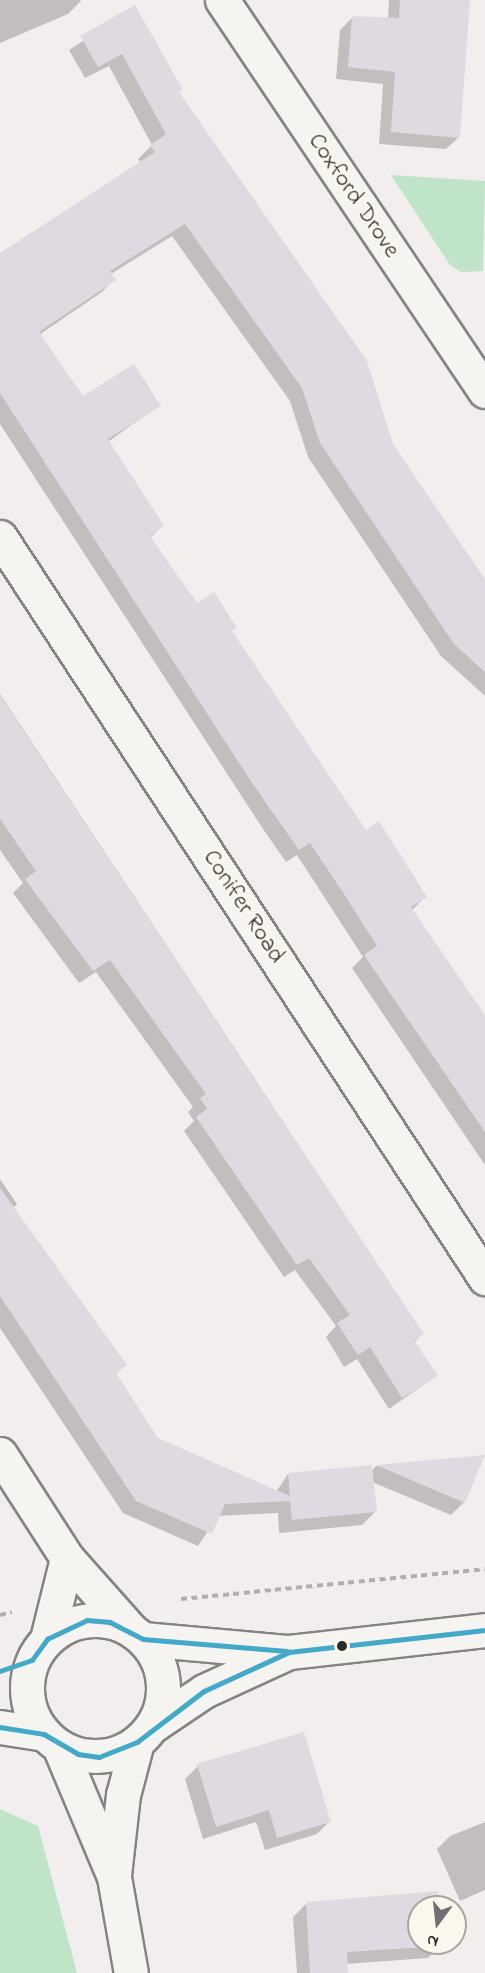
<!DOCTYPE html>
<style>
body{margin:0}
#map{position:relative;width:485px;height:1973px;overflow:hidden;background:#f3eeee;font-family:"Indie Flower",sans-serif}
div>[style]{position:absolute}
.green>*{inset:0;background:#bfe4c8}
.shadow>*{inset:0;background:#0003}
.building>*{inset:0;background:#e1d9e2}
.path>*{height:4px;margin-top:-2px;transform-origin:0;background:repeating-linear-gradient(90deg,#b1afad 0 6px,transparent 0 10.5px)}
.roads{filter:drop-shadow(2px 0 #858383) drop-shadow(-2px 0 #858383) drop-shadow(0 2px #858383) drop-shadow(0 -2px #858383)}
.minor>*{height:33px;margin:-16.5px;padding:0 16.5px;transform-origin:16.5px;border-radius:16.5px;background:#f6f4f1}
.minor>.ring{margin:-16.5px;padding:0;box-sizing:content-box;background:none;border:33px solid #f6f4f1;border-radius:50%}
.bus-1>*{height:4.5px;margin:-2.25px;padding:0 2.25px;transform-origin:2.25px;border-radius:2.25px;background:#44a9c8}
.dots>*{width:16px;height:16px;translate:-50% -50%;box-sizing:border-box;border:3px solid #fbf7ec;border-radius:50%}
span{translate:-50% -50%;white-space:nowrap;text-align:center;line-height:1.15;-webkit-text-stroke:4.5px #fbf7ec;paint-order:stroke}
.street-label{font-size:24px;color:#2b2b2b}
.north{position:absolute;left:407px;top:1895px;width:60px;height:60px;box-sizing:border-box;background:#fbf7ec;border:2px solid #a8a59f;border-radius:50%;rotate:195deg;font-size:16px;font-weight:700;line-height:24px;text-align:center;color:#2b2b2b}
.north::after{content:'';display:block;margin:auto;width:21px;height:27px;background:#716f6f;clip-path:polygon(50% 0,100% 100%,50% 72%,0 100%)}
</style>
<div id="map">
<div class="green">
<i style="clip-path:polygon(391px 175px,485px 181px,483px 271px,461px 272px,450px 265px)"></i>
<i style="clip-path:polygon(0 1809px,38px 1826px,77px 1973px,0 1973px)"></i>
</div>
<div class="shadow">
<i style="clip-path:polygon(0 0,80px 0,81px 1px,68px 14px,0 43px)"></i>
<i style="clip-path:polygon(389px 0,467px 0,459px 137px,446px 149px,379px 144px,383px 84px,336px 79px,340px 30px,353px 17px,388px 19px)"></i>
<i style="clip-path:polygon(134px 7px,178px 93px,392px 445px,485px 582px,485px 696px,441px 656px,308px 457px,290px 401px,172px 236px,111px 274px,114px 279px,102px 292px,39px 335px,83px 398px,159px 405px,108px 442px,162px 526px,150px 538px,196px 605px,235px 628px,231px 632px,365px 832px,425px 897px,412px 910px,485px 1018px,485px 1165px,352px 968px,363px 957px,297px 855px,286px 862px,263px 829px,0 424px,0 256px,141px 163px,138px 159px,152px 145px,109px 66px,85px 78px,69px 50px)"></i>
<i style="clip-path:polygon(0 694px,423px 1333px,414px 1342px,436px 1376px,389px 1409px,357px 1359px,344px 1367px,326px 1337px,336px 1326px,295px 1270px,284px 1277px,184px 1131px,194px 1121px,188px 1112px,193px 1107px,96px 972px,79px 983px,13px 893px,23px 883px,0 850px)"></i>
<i style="clip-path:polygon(0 1179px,17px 1204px,12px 1209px,125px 1365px,115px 1375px,157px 1439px,276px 1492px,288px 1474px,371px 1472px,376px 1466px,483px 1457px,464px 1502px,451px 1515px,372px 1482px,375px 1512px,362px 1525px,279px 1533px,278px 1513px,218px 1516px,198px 1546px,123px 1513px,0 1328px)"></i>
<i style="clip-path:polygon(198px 1766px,330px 1821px,317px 1834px,265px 1850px,256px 1822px,203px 1839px,185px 1779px)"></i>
<i style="clip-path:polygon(485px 1822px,485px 1890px,460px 1901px,437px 1849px,450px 1836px)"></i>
<i style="clip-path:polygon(306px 1904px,438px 1907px,419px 1907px,419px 1943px,441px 1945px,428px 1958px,346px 1964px,346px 1973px,297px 1973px,293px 1917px)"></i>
</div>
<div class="building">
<i style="clip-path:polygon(400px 0,470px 0,460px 138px,391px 132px,395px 72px,348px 67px,352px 16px,399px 18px)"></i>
<i style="clip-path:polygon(135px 5px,183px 90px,179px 92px,367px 361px,393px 444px,485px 579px,485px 672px,454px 644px,320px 443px,302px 388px,185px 224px,110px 271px,116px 280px,39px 332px,83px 396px,134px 364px,161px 406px,108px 439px,164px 526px,150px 536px,197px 603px,214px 592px,237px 628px,232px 631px,366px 830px,379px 821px,427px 897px,411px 907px,485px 1015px,485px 1132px,364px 955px,377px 946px,344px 894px,310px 843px,299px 850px,252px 783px,0 393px,0 253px,155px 152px,150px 145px,166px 134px,122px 54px,98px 67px,80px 36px)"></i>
<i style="clip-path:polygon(0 695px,424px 1334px,414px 1340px,438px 1376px,402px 1398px,370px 1347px,358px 1355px,337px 1323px,350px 1315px,309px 1258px,297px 1265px,196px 1117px,207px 1109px,200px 1098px,206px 1094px,110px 960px,93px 971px,25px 879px,36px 871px,0 819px)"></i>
<i style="clip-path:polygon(0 1188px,127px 1365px,116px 1373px,158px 1438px,290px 1496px,288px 1473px,372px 1465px,377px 1512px,292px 1520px,290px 1501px,225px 1504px,212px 1534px,136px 1501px,0 1296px)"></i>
<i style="clip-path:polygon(485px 1455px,465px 1503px,376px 1465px)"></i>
<i style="clip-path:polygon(304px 1732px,331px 1822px,277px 1838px,269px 1810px,216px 1827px,197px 1764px)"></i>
<i style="clip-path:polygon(438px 1891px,440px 1907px,419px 1907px,419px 1943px,443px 1946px,347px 1952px,348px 1973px,310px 1973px,306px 1902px)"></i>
</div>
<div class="path">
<i style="left:181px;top:1599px;width:305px;rotate:-5.6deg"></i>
<i style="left:0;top:1615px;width:12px;rotate:-14deg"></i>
</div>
<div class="roads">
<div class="minor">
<i style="left:222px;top:0;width:471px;rotate:56.1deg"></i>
<i style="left:0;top:537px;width:886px;rotate:56.79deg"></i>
<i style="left:0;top:1454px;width:124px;rotate:57.2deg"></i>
<i style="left:67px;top:1558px;width:96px;rotate:48.4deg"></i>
<i class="ring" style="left:27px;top:1620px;width:103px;height:103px"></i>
<i style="left:47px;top:1639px;width:83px;rotate:-76.1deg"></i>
<i style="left:143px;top:1639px;width:147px;rotate:5.1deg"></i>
<i style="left:289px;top:1652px;width:197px;rotate:-6.4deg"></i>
<i style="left:152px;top:1726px;width:63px;rotate:-33.9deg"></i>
<i style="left:204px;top:1691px;width:91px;rotate:-24.6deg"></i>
<i style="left:0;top:1727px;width:45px;rotate:9deg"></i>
<i style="left:59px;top:1746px;width:142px;rotate:67.2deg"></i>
<i style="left:114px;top:1877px;width:97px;rotate:80deg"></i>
<i style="left:114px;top:1875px;width:81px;rotate:-83.6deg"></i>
<i style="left:123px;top:1795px;width:55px;rotate:-75.2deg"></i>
</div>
</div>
<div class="bus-1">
<i style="left:0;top:1671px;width:34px;rotate:-19deg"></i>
<i style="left:32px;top:1660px;width:26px;rotate:-54deg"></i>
<i style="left:47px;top:1639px;width:44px;rotate:-25.4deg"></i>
<i style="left:87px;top:1620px;width:23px;rotate:5deg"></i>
<i style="left:110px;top:1622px;width:37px;rotate:27deg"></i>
<i style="left:143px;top:1639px;width:144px;rotate:4.8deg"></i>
<i style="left:0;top:1727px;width:45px;rotate:9deg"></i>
<i style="left:44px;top:1734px;width:39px;rotate:30deg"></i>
<i style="left:78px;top:1754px;width:21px;rotate:8deg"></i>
<i style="left:99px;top:1757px;width:41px;rotate:-21.5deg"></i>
<i style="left:137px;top:1742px;width:84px;rotate:-37.3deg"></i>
<i style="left:204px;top:1691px;width:94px;rotate:-24.6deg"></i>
<i style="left:289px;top:1652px;width:197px;rotate:-6.4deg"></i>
</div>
<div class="dots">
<i style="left:342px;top:1646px;background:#2b2b2b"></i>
</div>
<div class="street-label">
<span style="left:353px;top:196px;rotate:56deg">Coxford Drove</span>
<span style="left:243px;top:907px;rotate:57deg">Conifer Road</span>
</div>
<div class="north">N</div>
</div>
